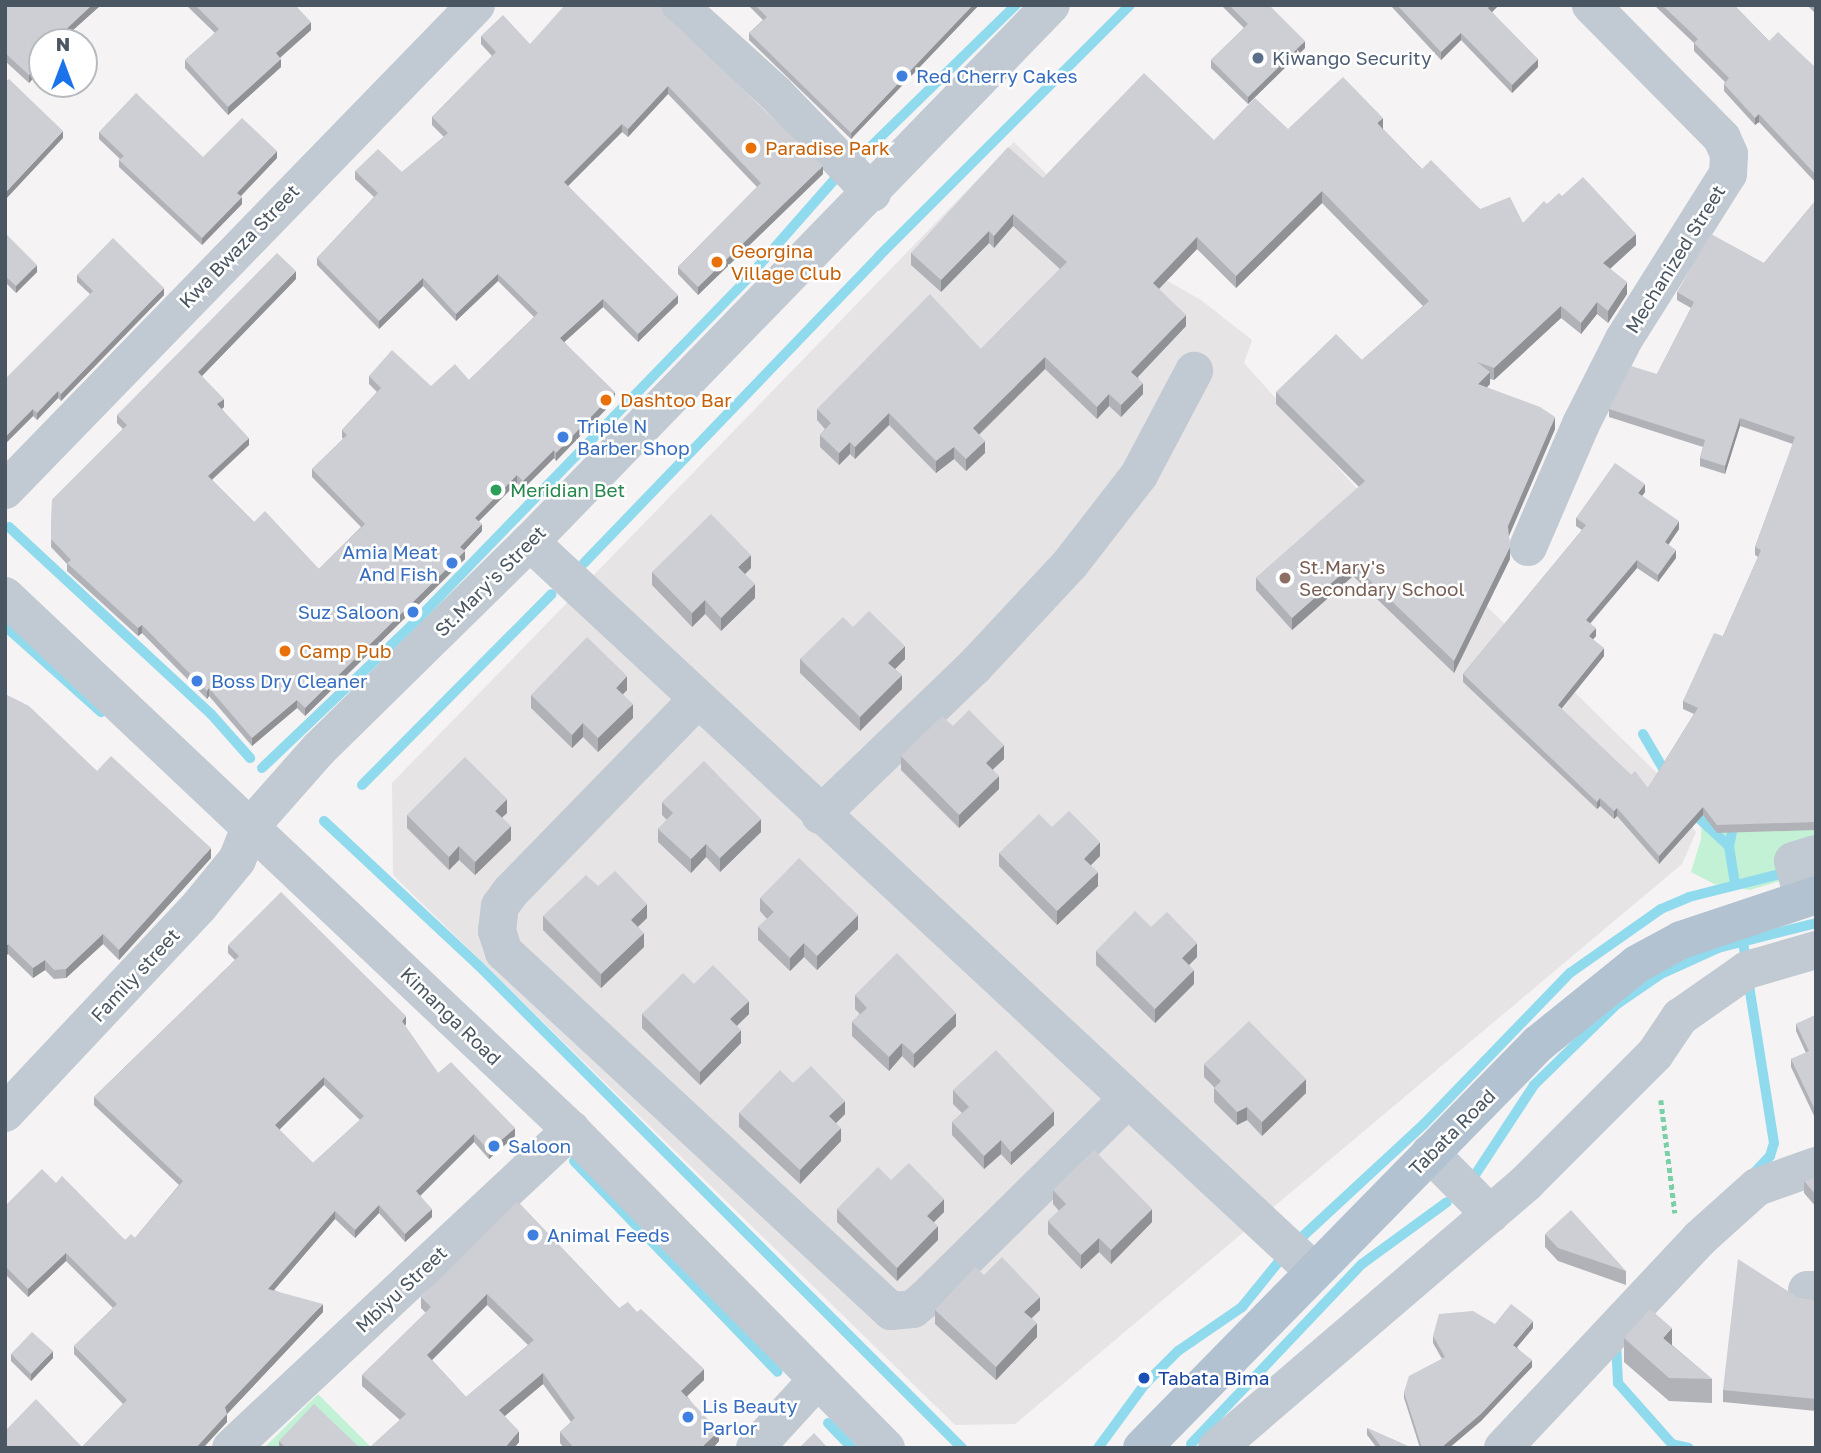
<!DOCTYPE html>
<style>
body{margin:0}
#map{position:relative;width:1821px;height:1453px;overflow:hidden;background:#f5f3f3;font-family:"Golos Text",sans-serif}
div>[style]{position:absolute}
.education>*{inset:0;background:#e6e4e5}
.green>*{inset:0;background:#c3f1d5}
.stream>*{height:10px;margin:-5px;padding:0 5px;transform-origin:5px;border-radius:5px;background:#90daee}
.path>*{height:4.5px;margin-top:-2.25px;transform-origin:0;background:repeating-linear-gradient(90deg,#7ad0a6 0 5px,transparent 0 8.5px)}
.minor>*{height:38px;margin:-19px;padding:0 19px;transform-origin:19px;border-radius:19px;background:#c1cad2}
.major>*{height:38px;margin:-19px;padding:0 19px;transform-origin:19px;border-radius:19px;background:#b3c2d1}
.wall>*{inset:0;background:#b0b2b7}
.shaded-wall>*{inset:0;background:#909195}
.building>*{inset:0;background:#cdcfd5}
.dots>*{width:19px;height:19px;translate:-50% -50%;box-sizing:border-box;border:4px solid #fff;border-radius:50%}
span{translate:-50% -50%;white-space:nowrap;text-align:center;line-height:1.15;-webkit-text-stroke:5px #fff;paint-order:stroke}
.service-label{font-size:19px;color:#4e5e75}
.left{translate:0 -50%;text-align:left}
.shop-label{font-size:19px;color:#366cbe}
.right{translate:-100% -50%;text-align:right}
.food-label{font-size:19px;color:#c56008}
.street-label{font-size:19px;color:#4a5661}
.leisure-label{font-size:19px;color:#27864d}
.education-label{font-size:19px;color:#785e54}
.transit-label{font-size:19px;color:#164399}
.frame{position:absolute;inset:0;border:7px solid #4a5661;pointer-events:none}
.north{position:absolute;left:28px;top:28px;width:70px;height:70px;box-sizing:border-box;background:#fff;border:2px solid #b7bbc0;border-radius:50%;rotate:0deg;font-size:19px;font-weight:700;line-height:28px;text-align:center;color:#4a5661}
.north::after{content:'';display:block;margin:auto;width:24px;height:32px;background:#1a73e8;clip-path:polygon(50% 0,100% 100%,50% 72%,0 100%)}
</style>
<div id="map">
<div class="education">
<i style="clip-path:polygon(1014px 142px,1139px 265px,1201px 300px,1252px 340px,1244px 363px,1403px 540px,1418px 539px,1662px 778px,1696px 832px,1682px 864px,1015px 1424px,955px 1425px,393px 875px,392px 783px)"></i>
</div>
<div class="green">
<i style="clip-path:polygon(1816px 464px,1816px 870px,1750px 890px,1714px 884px,1691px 872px,1701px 839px,1703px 785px)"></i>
<i style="clip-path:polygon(318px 1394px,372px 1448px,264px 1448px)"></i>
</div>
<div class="stream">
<i style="left:859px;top:158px;width:219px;rotate:-44.3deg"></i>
<i style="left:9px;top:527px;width:275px;rotate:42.8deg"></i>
<i style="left:211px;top:714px;width:59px;rotate:48.4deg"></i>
<i style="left:584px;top:563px;width:426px;rotate:-46.1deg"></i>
<i style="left:879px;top:256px;width:355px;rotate:-45deg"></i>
<i style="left:5px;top:626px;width:129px;rotate:41.9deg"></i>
<i style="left:1643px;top:734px;width:50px;rotate:59.8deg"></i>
<i style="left:262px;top:768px;width:206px;rotate:-43.6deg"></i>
<i style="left:411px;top:626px;width:483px;rotate:-45.9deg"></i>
<i style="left:747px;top:279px;width:133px;rotate:-48.7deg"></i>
<i style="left:362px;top:785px;width:269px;rotate:-45.2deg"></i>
<i style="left:1691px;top:811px;width:52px;rotate:42.6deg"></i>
<i style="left:1735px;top:818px;width:29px;rotate:102deg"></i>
<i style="left:1729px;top:846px;width:38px;rotate:81deg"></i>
<i style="left:324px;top:821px;width:211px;rotate:43.1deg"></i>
<i style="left:478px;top:965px;width:684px;rotate:44.94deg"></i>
<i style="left:1743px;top:940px;width:23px;rotate:83deg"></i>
<i style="left:1748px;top:979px;width:166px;rotate:81deg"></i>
<i style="left:1774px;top:1143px;width:14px;rotate:107deg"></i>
<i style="left:1770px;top:1156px;width:25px;rotate:133deg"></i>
<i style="left:574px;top:1161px;width:293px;rotate:46deg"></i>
<i style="left:1473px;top:1178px;width:111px;rotate:-56.7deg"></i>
<i style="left:1534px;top:1085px;width:116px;rotate:-44.3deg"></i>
<i style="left:1617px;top:1004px;width:53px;rotate:-34.3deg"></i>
<i style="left:1661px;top:974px;width:63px;rotate:-24.5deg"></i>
<i style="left:1718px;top:948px;width:101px;rotate:-14.3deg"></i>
<i style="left:1616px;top:1342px;width:41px;rotate:87.2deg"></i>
<i style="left:1618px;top:1383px;width:81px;rotate:48.5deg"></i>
<i style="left:1672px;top:1444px;width:17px;rotate:13deg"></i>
<i style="left:828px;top:1423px;width:35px;rotate:46deg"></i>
<i style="left:1191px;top:1444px;width:248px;rotate:-46.5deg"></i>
<i style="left:1362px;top:1264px;width:105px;rotate:-36.1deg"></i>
<i style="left:1098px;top:1448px;width:79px;rotate:-53.7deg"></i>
<i style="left:1145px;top:1384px;width:47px;rotate:-45deg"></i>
<i style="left:1178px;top:1351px;width:78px;rotate:-34.5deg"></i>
<i style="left:1242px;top:1307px;width:75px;rotate:-51deg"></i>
<i style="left:1289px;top:1249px;width:184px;rotate:-42.8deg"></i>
<i style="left:1424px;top:1124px;width:210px;rotate:-46deg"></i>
<i style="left:1570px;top:973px;width:111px;rotate:-35.1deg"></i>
<i style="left:1661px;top:909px;width:30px;rotate:-23deg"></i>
<i style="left:1689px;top:897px;width:98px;rotate:-14.2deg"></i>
</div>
<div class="path">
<i style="left:1661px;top:1100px;width:114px;rotate:82.9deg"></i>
</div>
<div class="minor">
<i style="left:678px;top:5px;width:132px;rotate:42.2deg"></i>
<i style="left:776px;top:94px;width:138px;rotate:45.9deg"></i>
<i style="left:5px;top:490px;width:676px;rotate:-45.84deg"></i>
<i style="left:530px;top:542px;width:1071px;rotate:42.92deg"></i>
<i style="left:1528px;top:547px;width:134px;rotate:-66.7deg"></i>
<i style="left:1581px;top:424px;width:95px;rotate:-63.2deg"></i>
<i style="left:1624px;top:339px;width:195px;rotate:-57.8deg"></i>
<i style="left:1728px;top:174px;width:20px;rotate:-87deg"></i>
<i style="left:1729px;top:154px;width:17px;rotate:-114deg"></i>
<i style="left:1722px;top:138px;width:187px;rotate:-134.6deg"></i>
<i style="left:5px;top:596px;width:778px;rotate:43.33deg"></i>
<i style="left:571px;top:1130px;width:448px;rotate:45.3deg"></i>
<i style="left:697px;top:700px;width:267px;rotate:134.2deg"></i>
<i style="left:511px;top:891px;width:19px;rotate:126deg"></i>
<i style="left:500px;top:906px;width:25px;rotate:97deg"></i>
<i style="left:497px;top:931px;width:22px;rotate:72deg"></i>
<i style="left:504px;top:952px;width:528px;rotate:42.85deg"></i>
<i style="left:891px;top:1311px;width:22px;rotate:-5deg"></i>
<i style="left:913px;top:1309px;width:17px;rotate:-40deg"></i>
<i style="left:926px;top:1298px;width:284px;rotate:-44.6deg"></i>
<i style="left:820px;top:815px;width:214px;rotate:-43.9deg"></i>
<i style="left:974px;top:667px;width:141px;rotate:-47deg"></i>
<i style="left:1070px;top:564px;width:113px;rotate:-52.2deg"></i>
<i style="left:1139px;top:475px;width:118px;rotate:-62.1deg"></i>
<i style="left:1803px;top:898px;width:38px;rotate:-105deg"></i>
<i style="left:1793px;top:861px;width:24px;rotate:-17deg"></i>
<i style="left:5px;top:1113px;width:285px;rotate:-46.8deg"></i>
<i style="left:200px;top:905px;width:58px;rotate:-50.6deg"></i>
<i style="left:237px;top:860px;width:37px;rotate:-68deg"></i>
<i style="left:251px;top:826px;width:103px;rotate:-48.6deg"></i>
<i style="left:319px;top:749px;width:296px;rotate:-44.5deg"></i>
<i style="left:530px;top:542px;width:748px;rotate:-45.87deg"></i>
<i style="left:1430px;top:1153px;width:86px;rotate:45.5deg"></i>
<i style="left:1807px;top:1290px;width:9px"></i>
<i style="left:231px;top:1448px;width:466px;rotate:-43.1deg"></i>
<i style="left:755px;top:1448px;width:93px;rotate:-47.6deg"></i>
<i style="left:1217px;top:1448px;width:408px;rotate:-40.6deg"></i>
<i style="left:1527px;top:1182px;width:181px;rotate:-45deg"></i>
<i style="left:1655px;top:1054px;width:45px;rotate:-56deg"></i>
<i style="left:1680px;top:1017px;width:82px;rotate:-35deg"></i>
<i style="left:1747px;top:970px;width:72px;rotate:-16.2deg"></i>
<i style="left:1503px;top:1448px;width:287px;rotate:-46.8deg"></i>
<i style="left:1699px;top:1239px;width:78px;rotate:-41.9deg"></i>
<i style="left:1757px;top:1187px;width:63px;rotate:-19.6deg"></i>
</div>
<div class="major">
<i style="left:1142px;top:1448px;width:566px;rotate:-45.57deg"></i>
<i style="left:1538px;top:1044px;width:127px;rotate:-38.9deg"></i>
<i style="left:1637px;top:964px;width:50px;rotate:-28.6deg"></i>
<i style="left:1681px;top:940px;width:142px;rotate:-18.4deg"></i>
</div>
<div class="wall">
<i style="clip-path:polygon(5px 5px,101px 5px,63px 39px,63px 42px,29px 83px,5px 61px)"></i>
<i style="clip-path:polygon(186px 5px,295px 5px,311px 30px,280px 58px,281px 67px,228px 115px,185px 68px,185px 60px,215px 33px)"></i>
<i style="clip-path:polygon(748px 5px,979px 5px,851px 139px,749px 40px,749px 33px,763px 20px)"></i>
<i style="clip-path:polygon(1221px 5px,1269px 5px,1305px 48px,1248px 104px,1211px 68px,1211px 60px,1244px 28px)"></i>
<i style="clip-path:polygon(1390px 5px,1499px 5px,1492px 12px,1538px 67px,1512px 93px,1461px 40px,1441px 60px)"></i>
<i style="clip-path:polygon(1654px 5px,1734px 5px,1769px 41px,1816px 68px,1816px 183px,1759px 122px,1755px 125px,1724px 91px,1724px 84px,1725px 82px,1694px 51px,1694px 43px)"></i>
<i style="clip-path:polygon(1809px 5px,1816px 5px,1816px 14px,1809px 7px)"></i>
<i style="clip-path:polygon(663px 13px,823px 174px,698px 295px,678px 274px,678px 267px,757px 187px,668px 94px,628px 137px,622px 132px,568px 186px,678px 303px,638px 342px,603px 307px,564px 342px,615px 400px,556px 461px,554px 458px,523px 489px,517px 483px,479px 521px,482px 531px,464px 550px,465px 559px,305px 716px,297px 708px,252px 746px,209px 696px,207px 699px,142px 633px,138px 636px,67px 571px,67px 564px,51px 547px,52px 500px,123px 429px,117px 423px,117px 415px,296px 279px,202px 376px,224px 407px,222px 409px,249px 445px,212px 480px,254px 522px,319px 569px,361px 527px,312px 477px,312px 469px,343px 439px,342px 437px,342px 430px,377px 392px,369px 384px,369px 376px,431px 386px,469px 380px,534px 317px,498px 281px,456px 321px,423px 286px,379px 329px,317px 265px,317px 258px,374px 197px,355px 179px,355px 171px,402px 172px,444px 137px,432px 125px,432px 117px,492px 56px,481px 44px,481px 36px,530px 44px)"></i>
<i style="clip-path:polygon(1288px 129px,1383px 129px,1422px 169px,1480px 209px,1523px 223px,1547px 204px,1562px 196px,1636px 245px,1610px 269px,1627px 294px,1608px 323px,1597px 314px,1581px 334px,1561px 318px,1494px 380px,1490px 379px,1490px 384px,1487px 387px,1555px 429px,1509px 536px,1510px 559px,1454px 673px,1353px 576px,1292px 630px,1256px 590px,1256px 578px,1359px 487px,1276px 404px,1276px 392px,1362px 360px,1423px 306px,1322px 203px,1236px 288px,1197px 249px,1159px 289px,1186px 326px,1138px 377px,1143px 394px,1121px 417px,1109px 406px,1097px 419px,1045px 369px,979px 435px,985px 453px,966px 471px,954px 459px,936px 473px,889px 425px,855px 459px,850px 454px,839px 465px,820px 447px,820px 435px,825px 429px,817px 420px,817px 409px,981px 349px,1060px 269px,1013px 226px,994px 248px,989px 243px,941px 292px,911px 265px,911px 253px,1043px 178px,1214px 140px)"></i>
<i style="clip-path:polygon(99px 132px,203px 157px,277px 158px,241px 196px,242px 204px,202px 245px,119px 167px,119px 160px,120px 159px,99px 139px)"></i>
<i style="clip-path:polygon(1816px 200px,1816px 830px,1717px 833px,1703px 815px,1659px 864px,1617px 816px,1614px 819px,1600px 806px,1597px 809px,1463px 682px,1463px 674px,1582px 530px,1576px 526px,1576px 518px,1645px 492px,1642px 496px,1679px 529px,1668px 544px,1676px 558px,1658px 582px,1637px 568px,1590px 624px,1596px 636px,1593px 639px,1604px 656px,1561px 709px,1631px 775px,1648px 788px,1694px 714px,1683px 709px,1683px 701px,1723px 636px,1758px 557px,1755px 555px,1755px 547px,1793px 444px,1740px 426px,1725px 474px,1700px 466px,1700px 458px,1703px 447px,1609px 417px,1609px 409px,1657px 374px,1691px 308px,1677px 300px,1677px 292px,1764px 263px)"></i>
<i style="clip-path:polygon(5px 233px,37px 272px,16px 293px,5px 282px)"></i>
<i style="clip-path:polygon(77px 275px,164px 295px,61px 401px,58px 398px,37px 420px,33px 416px,5px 444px,90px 294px,77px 282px)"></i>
<i style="clip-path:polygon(751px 568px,745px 574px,755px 598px,721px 631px,705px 614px,692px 627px,652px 585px,652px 572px)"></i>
<i style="clip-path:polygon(853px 627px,905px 659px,895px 669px,902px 689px,860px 731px,800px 673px,800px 659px)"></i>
<i style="clip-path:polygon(627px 690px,623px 694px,633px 718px,598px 752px,583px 737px,572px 748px,531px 708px,531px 695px)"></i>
<i style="clip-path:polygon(5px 694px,97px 771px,211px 858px,119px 960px,103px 944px,66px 978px,54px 979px,45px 970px,33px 978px,8px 954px)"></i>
<i style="clip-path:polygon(953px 726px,1004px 759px,993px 769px,999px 789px,959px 828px,901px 770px,901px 756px)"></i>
<i style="clip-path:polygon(662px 802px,761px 832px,720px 872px,706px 857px,691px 873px,658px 842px,658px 829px,667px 820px,662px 815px)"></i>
<i style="clip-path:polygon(507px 813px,502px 817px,511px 840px,475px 875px,459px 860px,449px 870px,407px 828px,407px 815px)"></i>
<i style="clip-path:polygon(1052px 827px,1100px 856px,1091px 865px,1098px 886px,1057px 925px,999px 866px,999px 853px)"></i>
<i style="clip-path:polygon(598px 886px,647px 918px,638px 927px,644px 947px,601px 988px,543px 930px,543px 916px)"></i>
<i style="clip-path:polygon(760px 898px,858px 929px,817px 970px,804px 957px,790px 971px,758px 940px,758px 927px,767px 919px,760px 911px)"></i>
<i style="clip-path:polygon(1151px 927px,1197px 957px,1189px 965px,1194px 984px,1155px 1023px,1096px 965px,1096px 951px)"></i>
<i style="clip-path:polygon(evenodd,228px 945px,406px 1024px,405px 1026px,438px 1073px,515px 1136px,489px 1159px,474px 1142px,420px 1196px,432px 1217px,405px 1242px,379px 1213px,355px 1238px,335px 1219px,274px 1290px,323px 1312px,227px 1414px,227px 1422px,203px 1448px,5px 1448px,82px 1447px,123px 1404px,74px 1354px,74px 1346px,113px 1308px,66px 1261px,28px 1297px,5px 1274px,5px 1206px,56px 1183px,125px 1240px,135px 1238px,179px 1185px,94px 1105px,94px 1097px,235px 960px,228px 953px,228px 945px,324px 1085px,360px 1120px,313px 1163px,279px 1130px,324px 1085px)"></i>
<i style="clip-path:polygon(694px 984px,749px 1014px,737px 1026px,741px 1043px,700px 1085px,642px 1028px,642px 1014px)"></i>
<i style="clip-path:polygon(855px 995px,956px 1026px,914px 1068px,902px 1056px,889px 1071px,852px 1036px,852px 1022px,860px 1014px,855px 1009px)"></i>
<i style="clip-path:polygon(1816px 1015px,1816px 1120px,1791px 1067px,1791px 1059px,1806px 1053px,1796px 1031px,1796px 1024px)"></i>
<i style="clip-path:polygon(1204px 1064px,1306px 1093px,1262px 1136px,1247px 1120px,1237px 1125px,1214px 1102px,1214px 1087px,1204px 1077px)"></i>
<i style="clip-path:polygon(793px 1083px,845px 1114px,836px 1123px,841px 1141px,800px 1184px,739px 1127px,739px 1113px)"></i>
<i style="clip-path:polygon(953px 1090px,1054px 1125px,1011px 1165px,1001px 1154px,984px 1169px,952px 1135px,952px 1122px,962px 1113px,953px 1104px)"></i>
<i style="clip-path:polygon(1816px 1177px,1816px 1207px,1804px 1193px,1804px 1181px)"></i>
<i style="clip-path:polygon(891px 1180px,944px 1212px,934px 1222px,938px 1240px,897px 1281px,837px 1222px,837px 1209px)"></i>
<i style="clip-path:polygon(1053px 1190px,1152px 1222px,1111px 1264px,1099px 1252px,1081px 1269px,1048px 1234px,1048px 1221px,1059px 1211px,1053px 1204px)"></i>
<i style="clip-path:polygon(evenodd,517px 1201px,619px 1308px,704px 1380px,687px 1396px,719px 1441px,713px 1448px,564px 1448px,560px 1443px,560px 1432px,571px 1422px,543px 1384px,504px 1416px,519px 1442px,514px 1448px,370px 1448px,400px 1420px,362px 1386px,362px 1375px,426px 1313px,421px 1308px,421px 1297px,517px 1201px,487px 1305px,528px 1345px,466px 1397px,432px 1360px,487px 1305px)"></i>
<i style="clip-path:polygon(1545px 1234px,1626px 1271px,1626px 1285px,1558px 1261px,1545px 1247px)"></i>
<i style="clip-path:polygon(984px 1275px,1040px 1310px,1032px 1318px,1037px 1337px,996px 1380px,935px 1324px,935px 1310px)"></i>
<i style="clip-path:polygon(1797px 1297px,1816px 1300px,1816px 1411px,1723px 1402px,1723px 1390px)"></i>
<i style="clip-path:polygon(1495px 1324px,1533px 1328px,1517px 1347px,1532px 1367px,1481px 1421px,1449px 1448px,1420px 1448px,1404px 1398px,1404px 1392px,1442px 1359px,1433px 1343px,1433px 1336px)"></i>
<i style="clip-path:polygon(1624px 1338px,1672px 1345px,1712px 1379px,1712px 1403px,1669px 1401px,1624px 1362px)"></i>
<i style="clip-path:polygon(11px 1354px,53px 1358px,31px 1381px,11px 1361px)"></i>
<i style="clip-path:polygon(1367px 1428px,1412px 1448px,1377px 1448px,1367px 1435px)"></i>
<i style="clip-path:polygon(279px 1441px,360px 1448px,279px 1448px)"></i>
</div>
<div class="shaded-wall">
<i style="clip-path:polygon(92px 5px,101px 5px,63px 39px,63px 42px,60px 42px,60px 35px)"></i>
<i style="clip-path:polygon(973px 5px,979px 5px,851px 139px,851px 133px)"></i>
<i style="clip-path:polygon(1490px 5px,1499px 5px,1488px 16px,1488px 8px)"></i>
<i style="clip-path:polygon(311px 22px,311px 30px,276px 61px,276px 53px)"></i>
<i style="clip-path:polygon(1461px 33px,1461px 40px,1441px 60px,1441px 52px)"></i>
<i style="clip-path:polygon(1305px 41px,1305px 48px,1248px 104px,1248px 97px)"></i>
<i style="clip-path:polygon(281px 59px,281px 67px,228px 115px,228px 107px)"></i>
<i style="clip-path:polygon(1538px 59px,1538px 67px,1512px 93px,1512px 85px)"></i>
<i style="clip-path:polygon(42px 61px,42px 69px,29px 83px,29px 75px)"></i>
<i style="clip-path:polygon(668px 86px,668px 94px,628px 137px,628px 129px)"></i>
<i style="clip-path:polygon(1759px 114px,1759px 122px,1755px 125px,1755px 118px)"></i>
<i style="clip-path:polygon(1383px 118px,1383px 130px,1377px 123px)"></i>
<i style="clip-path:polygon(622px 124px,622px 132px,564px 190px,564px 182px)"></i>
<i style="clip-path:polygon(63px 131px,63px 138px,5px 200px,5px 193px)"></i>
<i style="clip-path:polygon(277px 151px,277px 158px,237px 200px,237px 193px)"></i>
<i style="clip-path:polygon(823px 166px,823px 174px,698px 295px,698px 287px)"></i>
<i style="clip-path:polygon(1322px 191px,1322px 203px,1236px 288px,1236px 276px)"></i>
<i style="clip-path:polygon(242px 197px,242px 204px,202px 245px,202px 238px)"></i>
<i style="clip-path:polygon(1013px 214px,1013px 226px,994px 248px,994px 236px)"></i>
<i style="clip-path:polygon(989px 231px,989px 243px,941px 292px,941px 280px)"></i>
<i style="clip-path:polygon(1636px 234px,1636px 245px,1603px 275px,1603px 263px)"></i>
<i style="clip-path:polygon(1197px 237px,1197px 249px,1153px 295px,1153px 283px)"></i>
<i style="clip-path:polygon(37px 265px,37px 272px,16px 293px,16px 286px)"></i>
<i style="clip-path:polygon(296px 271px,296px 279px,198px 380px,198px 372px)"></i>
<i style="clip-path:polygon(498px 274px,498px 281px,456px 321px,456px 314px)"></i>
<i style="clip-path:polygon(423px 278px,423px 286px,379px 329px,379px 321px)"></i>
<i style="clip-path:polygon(1627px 282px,1627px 294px,1608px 323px,1608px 311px)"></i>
<i style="clip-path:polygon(164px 288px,164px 295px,61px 401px,61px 394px)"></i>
<i style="clip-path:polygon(678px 295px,678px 303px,638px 342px,638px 334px)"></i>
<i style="clip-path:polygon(603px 299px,603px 307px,560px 346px,560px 338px)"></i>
<i style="clip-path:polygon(1597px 302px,1597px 314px,1581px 334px,1581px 323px)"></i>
<i style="clip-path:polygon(1561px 306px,1561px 318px,1494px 380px,1494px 368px)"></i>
<i style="clip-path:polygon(1186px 315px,1186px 326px,1131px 384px,1131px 372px)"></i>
<i style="clip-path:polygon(1045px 357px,1045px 369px,973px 440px,973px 428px)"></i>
<i style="clip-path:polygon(1490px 372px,1490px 384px,1478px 396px,1478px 384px)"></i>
<i style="clip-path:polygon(1143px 383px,1143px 394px,1121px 417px,1121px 405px)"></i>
<i style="clip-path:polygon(58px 391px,58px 398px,37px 420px,37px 413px)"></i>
<i style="clip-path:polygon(615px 392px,615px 400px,556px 461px,556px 453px)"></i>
<i style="clip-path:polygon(1109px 394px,1109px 406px,1097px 419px,1097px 407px)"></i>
<i style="clip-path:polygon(224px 399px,224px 407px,217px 412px,217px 404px)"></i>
<i style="clip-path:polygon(33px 409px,33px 416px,5px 444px,5px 437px)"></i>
<i style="clip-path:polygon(889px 413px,889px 425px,855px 459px,855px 447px)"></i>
<i style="clip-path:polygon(1555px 417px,1555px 429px,1508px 538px,1508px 526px)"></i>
<i style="clip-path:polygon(1740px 418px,1740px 426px,1725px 474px,1725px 466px)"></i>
<i style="clip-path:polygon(249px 438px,249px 445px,208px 483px,208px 476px)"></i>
<i style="clip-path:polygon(985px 441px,985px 453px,966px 471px,966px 459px)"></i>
<i style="clip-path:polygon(850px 442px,850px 454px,839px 465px,839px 453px)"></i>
<i style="clip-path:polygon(954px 447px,954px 459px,936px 473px,936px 461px)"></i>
<i style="clip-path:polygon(554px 450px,554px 458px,523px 489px,523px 481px)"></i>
<i style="clip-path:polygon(517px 475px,517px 483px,475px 525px,475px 518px)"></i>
<i style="clip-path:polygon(1645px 484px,1645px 492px,1638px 501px,1638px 493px)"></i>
<i style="clip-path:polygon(1679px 521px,1679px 529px,1665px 550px,1665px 542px)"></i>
<i style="clip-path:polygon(482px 524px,482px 531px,460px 555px,460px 547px)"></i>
<i style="clip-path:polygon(1510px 547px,1510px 559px,1454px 673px,1454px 661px)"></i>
<i style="clip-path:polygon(1676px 550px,1676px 558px,1658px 582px,1658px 575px)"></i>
<i style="clip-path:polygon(465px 551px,465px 559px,305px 716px,305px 708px)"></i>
<i style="clip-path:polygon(751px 555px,751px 568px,738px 581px,738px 567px)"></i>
<i style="clip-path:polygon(1637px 560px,1637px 568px,1586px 628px,1586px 620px)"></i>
<i style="clip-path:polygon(1353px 564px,1353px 576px,1292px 630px,1292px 618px)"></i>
<i style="clip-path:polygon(755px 584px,755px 598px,721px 631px,721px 618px)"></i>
<i style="clip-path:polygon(705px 600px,705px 614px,692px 627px,692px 613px)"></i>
<i style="clip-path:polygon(142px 625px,142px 633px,138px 636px,138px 628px)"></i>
<i style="clip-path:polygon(1596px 628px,1596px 636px,1589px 644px,1589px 636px)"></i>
<i style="clip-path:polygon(905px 646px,905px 659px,888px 676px,888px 663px)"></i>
<i style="clip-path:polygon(1604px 648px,1604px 656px,1558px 713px,1558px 705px)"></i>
<i style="clip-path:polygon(902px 675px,902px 689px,860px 731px,860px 717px)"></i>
<i style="clip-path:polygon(627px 676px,627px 690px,616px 701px,616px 688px)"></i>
<i style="clip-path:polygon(209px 688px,209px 696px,207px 699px,207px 691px)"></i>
<i style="clip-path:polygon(297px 700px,297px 708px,252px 746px,252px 738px)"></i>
<i style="clip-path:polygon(633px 704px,633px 718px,598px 752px,598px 738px)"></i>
<i style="clip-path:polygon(583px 723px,583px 737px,572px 748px,572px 735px)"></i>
<i style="clip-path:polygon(1004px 745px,1004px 759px,986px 776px,986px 763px)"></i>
<i style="clip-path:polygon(999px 776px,999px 789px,959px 828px,959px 815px)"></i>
<i style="clip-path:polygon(1600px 798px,1600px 806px,1597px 809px,1597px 802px)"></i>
<i style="clip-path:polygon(507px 799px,507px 813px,495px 824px,495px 811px)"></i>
<i style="clip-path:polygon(1703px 807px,1703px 815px,1659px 864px,1659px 856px)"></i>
<i style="clip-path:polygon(1617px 808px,1617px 816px,1614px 819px,1614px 811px)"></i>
<i style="clip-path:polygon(761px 819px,761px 832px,720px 872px,720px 858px)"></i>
<i style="clip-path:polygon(511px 826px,511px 840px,475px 875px,475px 862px)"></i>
<i style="clip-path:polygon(1100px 842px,1100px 856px,1084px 872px,1084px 859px)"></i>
<i style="clip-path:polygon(706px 844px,706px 857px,691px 873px,691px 859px)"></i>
<i style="clip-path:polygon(459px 846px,459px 860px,449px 870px,449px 857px)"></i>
<i style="clip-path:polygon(211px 848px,211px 858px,119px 960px,119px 950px)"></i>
<i style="clip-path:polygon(1098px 872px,1098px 886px,1057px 925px,1057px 911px)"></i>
<i style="clip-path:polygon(647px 904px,647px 918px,631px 933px,631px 920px)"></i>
<i style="clip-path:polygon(858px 915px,858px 929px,817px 970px,817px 956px)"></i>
<i style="clip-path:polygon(644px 933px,644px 947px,601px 988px,601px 974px)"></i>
<i style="clip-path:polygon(103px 934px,103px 944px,66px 978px,66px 969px)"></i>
<i style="clip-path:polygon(804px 943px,804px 957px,790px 971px,790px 958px)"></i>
<i style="clip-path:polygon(1197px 943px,1197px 957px,1182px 972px,1182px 958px)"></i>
<i style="clip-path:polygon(8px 944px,8px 954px,5px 957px,5px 947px)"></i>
<i style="clip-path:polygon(45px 960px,45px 970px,33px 978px,33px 968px)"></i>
<i style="clip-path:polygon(1194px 970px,1194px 984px,1155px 1023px,1155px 1009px)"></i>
<i style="clip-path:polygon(749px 1001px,749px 1014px,730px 1032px,730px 1019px)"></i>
<i style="clip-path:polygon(956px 1013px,956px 1026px,914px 1068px,914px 1054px)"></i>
<i style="clip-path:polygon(406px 1016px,406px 1024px,402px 1029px,402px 1021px)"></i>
<i style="clip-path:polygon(741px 1030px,741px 1043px,700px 1085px,700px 1072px)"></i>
<i style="clip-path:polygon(902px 1043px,902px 1056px,889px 1071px,889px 1057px)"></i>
<i style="clip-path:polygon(324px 1077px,324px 1085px,275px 1134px,275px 1125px)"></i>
<i style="clip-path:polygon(1306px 1079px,1306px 1093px,1262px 1136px,1262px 1122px)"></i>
<i style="clip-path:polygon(845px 1101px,845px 1114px,829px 1130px,829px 1116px)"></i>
<i style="clip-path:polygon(1247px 1107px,1247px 1120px,1237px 1125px,1237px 1112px)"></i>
<i style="clip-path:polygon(1054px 1111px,1054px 1125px,1011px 1165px,1011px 1152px)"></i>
<i style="clip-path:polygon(515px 1128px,515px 1136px,489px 1159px,489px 1151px)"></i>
<i style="clip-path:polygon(841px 1128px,841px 1141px,800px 1184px,800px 1170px)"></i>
<i style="clip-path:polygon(474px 1134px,474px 1142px,416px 1200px,416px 1191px)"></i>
<i style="clip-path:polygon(1001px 1140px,1001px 1154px,984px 1169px,984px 1156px)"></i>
<i style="clip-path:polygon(944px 1199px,944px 1212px,927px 1229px,927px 1216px)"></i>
<i style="clip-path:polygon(379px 1205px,379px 1213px,355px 1238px,355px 1230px)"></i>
<i style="clip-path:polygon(432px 1209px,432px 1217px,405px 1242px,405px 1234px)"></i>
<i style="clip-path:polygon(1152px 1209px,1152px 1222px,1111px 1264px,1111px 1250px)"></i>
<i style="clip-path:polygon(335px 1211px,335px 1219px,268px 1297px,268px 1289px)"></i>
<i style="clip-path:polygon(938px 1226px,938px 1240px,897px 1281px,897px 1268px)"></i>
<i style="clip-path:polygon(1099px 1238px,1099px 1252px,1081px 1269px,1081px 1255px)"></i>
<i style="clip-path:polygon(66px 1253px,66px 1261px,28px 1297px,28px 1289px)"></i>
<i style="clip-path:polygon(487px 1294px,487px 1305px,427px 1365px,427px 1355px)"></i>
<i style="clip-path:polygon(1040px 1297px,1040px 1310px,1024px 1325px,1024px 1312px)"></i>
<i style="clip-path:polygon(323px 1304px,323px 1312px,227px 1414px,227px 1422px,203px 1448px,196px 1448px,225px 1407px)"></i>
<i style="clip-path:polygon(1533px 1321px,1533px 1328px,1513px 1352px,1513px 1345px)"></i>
<i style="clip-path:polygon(1037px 1323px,1037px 1337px,996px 1380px,996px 1367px)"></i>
<i style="clip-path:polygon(1672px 1328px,1672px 1351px,1663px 1338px)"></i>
<i style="clip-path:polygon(53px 1351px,53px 1358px,31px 1381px,31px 1374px)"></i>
<i style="clip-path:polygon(1532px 1360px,1532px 1367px,1481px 1421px,1449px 1448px,1441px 1448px)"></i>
<i style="clip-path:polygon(704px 1369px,704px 1380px,681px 1402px,681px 1391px)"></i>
<i style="clip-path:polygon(543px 1373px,543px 1384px,499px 1421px,499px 1410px)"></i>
<i style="clip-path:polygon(519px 1431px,519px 1442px,514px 1448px,505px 1448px)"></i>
<i style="clip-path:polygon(719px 1431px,719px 1441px,713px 1448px,701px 1448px)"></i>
</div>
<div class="building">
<i style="clip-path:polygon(5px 5px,92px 5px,60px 35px,63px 38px,60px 42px,42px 42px,42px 61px,29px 75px,5px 53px)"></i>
<i style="clip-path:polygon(195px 5px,295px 5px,311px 22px,276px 53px,281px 59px,228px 107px,185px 60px,219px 29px)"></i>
<i style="clip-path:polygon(565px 5px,661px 5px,663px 13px,823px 166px,698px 287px,678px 267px,761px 183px,668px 86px,628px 129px,622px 124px,564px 182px,678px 295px,638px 334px,603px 299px,560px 338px,615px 392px,556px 453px,554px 450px,523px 481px,517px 475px,475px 518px,482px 524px,460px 547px,465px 551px,305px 708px,297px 700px,252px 738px,209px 688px,207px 691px,142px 625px,138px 628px,67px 563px,71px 560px,51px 539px,52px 500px,127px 425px,117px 415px,277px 253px,296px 271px,198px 372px,224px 399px,217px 404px,249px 438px,208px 476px,254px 522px,265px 511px,319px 569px,365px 524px,312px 469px,347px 435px,342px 430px,381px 388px,369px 376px,392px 350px,431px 386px,455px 364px,469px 380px,538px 313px,498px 274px,456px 314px,423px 278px,379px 321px,317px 258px,378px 193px,355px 171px,378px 149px,402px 172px,448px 133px,432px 117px,496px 52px,481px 36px,503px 15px,530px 44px)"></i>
<i style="clip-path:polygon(755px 5px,973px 5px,851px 133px,749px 33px,767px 17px)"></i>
<i style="clip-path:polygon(1229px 5px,1269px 5px,1305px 41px,1248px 97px,1211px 60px,1248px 24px)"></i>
<i style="clip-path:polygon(1397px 5px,1490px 5px,1488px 8px,1538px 59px,1512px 85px,1461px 33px,1441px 52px)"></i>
<i style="clip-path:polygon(1662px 5px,1734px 5px,1769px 41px,1778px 32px,1816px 68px,1816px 175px,1759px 114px,1755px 118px,1724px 84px,1729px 78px,1694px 43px,1698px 39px)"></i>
<i style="clip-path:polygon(1144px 73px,1214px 140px,1255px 98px,1288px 129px,1343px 77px,1383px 118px,1377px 123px,1422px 169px,1431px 160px,1480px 209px,1510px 197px,1523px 223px,1544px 201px,1547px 204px,1559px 193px,1562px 196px,1583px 177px,1636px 234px,1603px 263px,1627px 282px,1608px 311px,1597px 302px,1581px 323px,1561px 306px,1494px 368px,1477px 362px,1490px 372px,1478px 384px,1540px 407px,1555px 417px,1508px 526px,1510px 547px,1454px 661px,1353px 564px,1292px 618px,1256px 578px,1365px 481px,1276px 392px,1336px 334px,1362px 360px,1429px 301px,1322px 191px,1236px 276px,1197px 237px,1153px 283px,1186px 315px,1131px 372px,1143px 383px,1121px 405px,1109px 394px,1097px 407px,1045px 357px,973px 428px,985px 441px,966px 459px,954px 447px,936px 461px,889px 413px,855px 447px,850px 442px,839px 453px,820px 435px,831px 423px,817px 409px,930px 294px,981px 349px,1067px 262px,1013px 214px,994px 236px,989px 231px,941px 280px,911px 253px,1008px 147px,1043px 178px)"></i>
<i style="clip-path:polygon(9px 79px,63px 131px,5px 193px,5px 82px)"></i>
<i style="clip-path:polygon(136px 93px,203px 157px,242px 118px,277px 151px,237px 193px,242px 197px,202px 238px,119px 160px,124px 156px,99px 132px)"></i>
<i style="clip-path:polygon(1816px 200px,1816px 822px,1717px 825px,1703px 807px,1659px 856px,1617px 808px,1614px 811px,1600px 798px,1597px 802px,1463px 674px,1586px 525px,1576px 518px,1615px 463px,1645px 484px,1638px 493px,1679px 521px,1665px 542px,1676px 550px,1658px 575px,1637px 560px,1586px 620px,1596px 628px,1589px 636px,1604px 648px,1558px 705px,1631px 775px,1635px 771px,1648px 788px,1698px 708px,1683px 701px,1714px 633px,1723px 636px,1761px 550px,1755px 547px,1795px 437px,1740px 418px,1725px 466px,1700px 458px,1705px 440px,1609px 409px,1631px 366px,1657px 374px,1694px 302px,1677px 292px,1711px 234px,1764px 263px)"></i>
<i style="clip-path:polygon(5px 233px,37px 265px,16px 286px,5px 276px)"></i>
<i style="clip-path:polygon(113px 238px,164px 288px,61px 394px,58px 391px,37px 413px,33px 409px,5px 437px,5px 379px,93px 291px,77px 275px)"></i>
<i style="clip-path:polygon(711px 514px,751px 555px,738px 567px,755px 584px,721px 618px,705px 600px,692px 613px,652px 572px)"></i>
<i style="clip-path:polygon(869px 611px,905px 646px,888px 663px,902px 675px,860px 717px,800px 659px,843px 617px,853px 627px)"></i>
<i style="clip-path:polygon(587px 637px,627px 676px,616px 688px,633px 704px,598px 738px,583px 723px,572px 735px,531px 695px)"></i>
<i style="clip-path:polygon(5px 694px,29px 706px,97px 771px,111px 756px,211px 848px,119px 950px,103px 934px,66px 969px,54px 970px,45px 960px,33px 968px,8px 944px,5px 947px)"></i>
<i style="clip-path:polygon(969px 710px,1004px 745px,986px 763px,999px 776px,959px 815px,901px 756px,942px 716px,953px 726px)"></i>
<i style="clip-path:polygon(465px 757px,507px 799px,495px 811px,511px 826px,475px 862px,459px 846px,449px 857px,407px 815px)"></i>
<i style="clip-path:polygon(704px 761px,761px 819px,720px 858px,706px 844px,691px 859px,658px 829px,673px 813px,662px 802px)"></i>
<i style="clip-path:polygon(1069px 811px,1100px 842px,1084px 859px,1098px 872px,1057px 911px,999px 853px,1039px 814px,1052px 827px)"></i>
<i style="clip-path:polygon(799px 858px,858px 915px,817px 956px,804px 943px,790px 958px,758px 927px,774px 912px,760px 898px)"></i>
<i style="clip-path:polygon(615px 871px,647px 904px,631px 920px,644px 933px,601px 974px,543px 916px,586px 875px,598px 886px)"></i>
<i style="clip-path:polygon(evenodd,281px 892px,406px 1016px,402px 1021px,438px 1073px,451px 1062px,515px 1128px,489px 1151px,474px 1134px,416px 1191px,432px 1209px,405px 1234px,379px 1205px,355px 1230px,335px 1211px,268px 1289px,323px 1304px,225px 1407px,227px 1414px,196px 1448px,5px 1448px,5px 1431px,36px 1399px,82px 1447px,127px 1400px,74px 1346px,117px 1304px,66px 1253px,28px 1289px,5px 1266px,5px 1206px,42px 1169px,56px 1183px,62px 1176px,125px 1240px,131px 1234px,135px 1238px,183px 1181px,94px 1097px,239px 956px,228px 945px,281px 892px,324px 1077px,364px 1116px,313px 1163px,275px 1125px,324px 1077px)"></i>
<i style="clip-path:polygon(1135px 911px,1151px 927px,1167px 912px,1197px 943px,1182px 958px,1194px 970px,1155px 1009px,1096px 951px)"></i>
<i style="clip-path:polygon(897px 953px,956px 1013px,914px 1054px,902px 1043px,889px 1057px,852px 1022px,867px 1008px,855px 995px)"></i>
<i style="clip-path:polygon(713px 965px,749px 1001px,730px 1019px,741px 1030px,700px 1072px,642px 1014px,683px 973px,694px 984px)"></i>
<i style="clip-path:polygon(1816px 1015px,1816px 1112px,1791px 1059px,1809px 1051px,1796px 1024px)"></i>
<i style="clip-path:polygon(1249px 1021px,1306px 1079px,1262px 1122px,1247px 1107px,1237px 1112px,1214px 1088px,1221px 1081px,1204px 1064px)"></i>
<i style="clip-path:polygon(996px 1050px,1054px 1111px,1011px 1152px,1001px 1140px,984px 1156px,952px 1122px,969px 1107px,953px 1090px)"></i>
<i style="clip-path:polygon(811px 1066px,845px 1101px,829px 1116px,841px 1128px,800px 1170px,739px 1113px,780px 1070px,793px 1083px)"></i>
<i style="clip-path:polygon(1094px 1150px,1152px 1209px,1111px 1250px,1099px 1238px,1081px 1255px,1048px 1221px,1066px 1204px,1053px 1190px)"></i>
<i style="clip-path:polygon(909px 1163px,944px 1199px,927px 1216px,938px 1226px,897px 1268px,837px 1209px,878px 1167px,891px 1180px)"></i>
<i style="clip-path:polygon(1816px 1177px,1816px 1195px,1804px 1181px)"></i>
<i style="clip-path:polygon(evenodd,517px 1201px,619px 1308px,628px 1302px,637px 1312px,641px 1309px,704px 1369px,681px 1391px,719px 1431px,701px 1448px,574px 1448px,560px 1432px,575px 1418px,543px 1373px,499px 1410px,519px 1431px,505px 1448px,370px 1447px,406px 1414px,362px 1375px,431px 1307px,421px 1297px,517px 1201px,487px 1294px,534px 1340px,466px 1397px,427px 1355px,487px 1294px)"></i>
<i style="clip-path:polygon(1571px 1210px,1626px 1271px,1558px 1248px,1545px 1234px)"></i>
<i style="clip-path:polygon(1002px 1257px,1040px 1297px,1024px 1312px,1037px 1323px,996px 1367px,935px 1310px,975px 1267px,984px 1275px)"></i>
<i style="clip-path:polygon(1738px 1259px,1797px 1297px,1816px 1300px,1816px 1399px,1723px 1390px)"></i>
<i style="clip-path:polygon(1511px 1304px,1533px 1321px,1513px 1345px,1532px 1360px,1481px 1414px,1441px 1448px,1422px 1448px,1404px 1392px,1409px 1376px,1445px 1357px,1433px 1336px,1439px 1314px,1473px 1311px,1495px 1324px)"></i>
<i style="clip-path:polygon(1650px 1309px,1672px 1328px,1663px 1338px,1712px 1379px,1669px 1378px,1624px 1338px)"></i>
<i style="clip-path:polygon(32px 1332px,53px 1351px,31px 1374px,11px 1354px)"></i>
<i style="clip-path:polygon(314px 1404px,360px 1448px,286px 1448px,279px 1441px)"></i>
<i style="clip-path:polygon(1367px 1428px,1412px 1448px,1382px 1448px)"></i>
<i style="clip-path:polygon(814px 1433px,828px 1448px,799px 1448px)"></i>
</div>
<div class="dots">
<i style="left:1258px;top:58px;background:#5c6f8a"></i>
<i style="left:902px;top:76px;background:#3f7fe0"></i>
<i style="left:751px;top:148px;background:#e8710a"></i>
<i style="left:717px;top:262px;background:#e8710a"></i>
<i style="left:606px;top:400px;background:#e8710a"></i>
<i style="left:563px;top:437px;background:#3f7fe0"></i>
<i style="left:496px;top:490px;background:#2e9e5b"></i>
<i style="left:452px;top:563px;background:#3f7fe0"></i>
<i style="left:1285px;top:578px;background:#8d6e63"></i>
<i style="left:413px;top:612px;background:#3f7fe0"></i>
<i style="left:285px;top:651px;background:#e8710a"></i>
<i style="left:197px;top:681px;background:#3f7fe0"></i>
<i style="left:494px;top:1146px;background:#3f7fe0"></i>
<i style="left:533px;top:1235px;background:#3f7fe0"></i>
<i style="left:1144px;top:1378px;background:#1a4fb4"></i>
<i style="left:688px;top:1417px;background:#3f7fe0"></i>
</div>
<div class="service-label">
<span class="left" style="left:1272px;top:58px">Kiwango Security</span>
</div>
<div class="shop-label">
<span class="left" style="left:916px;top:76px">Red Cherry Cakes</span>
<span class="left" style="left:577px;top:437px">Triple N<br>Barber Shop</span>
<span class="right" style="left:438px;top:563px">Amia Meat<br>And Fish</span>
<span class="right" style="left:399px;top:612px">Suz Saloon</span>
<span class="left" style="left:211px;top:681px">Boss Dry Cleaner</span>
<span class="left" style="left:508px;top:1146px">Saloon</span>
<span class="left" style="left:547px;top:1235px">Animal Feeds</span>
<span class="left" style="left:702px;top:1417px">Lis Beauty<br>Parlor</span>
</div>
<div class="food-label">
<span class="left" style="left:765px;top:148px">Paradise Park</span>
<span class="left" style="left:731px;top:262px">Georgina<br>Village Club</span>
<span class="left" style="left:620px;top:400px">Dashtoo Bar</span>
<span class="left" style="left:299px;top:651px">Camp Pub</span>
</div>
<div class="street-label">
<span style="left:239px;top:246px;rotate:-46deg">Kwa Bwaza Street</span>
<span style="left:1675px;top:259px;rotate:-58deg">Mechanized Street</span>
<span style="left:490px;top:581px;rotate:-45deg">St.Mary's Street</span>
<span style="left:135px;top:975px;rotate:-47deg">Family street</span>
<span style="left:451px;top:1016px;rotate:44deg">Kimanga Road</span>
<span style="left:1452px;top:1132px;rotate:-45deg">Tabata Road</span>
<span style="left:401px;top:1289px;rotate:-43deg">Mbiyu Street</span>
</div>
<div class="leisure-label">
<span class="left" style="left:510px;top:490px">Meridian Bet</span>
</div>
<div class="education-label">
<span class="left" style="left:1299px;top:578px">St.Mary's<br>Secondary School</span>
</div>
<div class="transit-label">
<span class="left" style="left:1158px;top:1378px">Tabata Bima</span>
</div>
<div class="frame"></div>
<div class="north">N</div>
</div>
